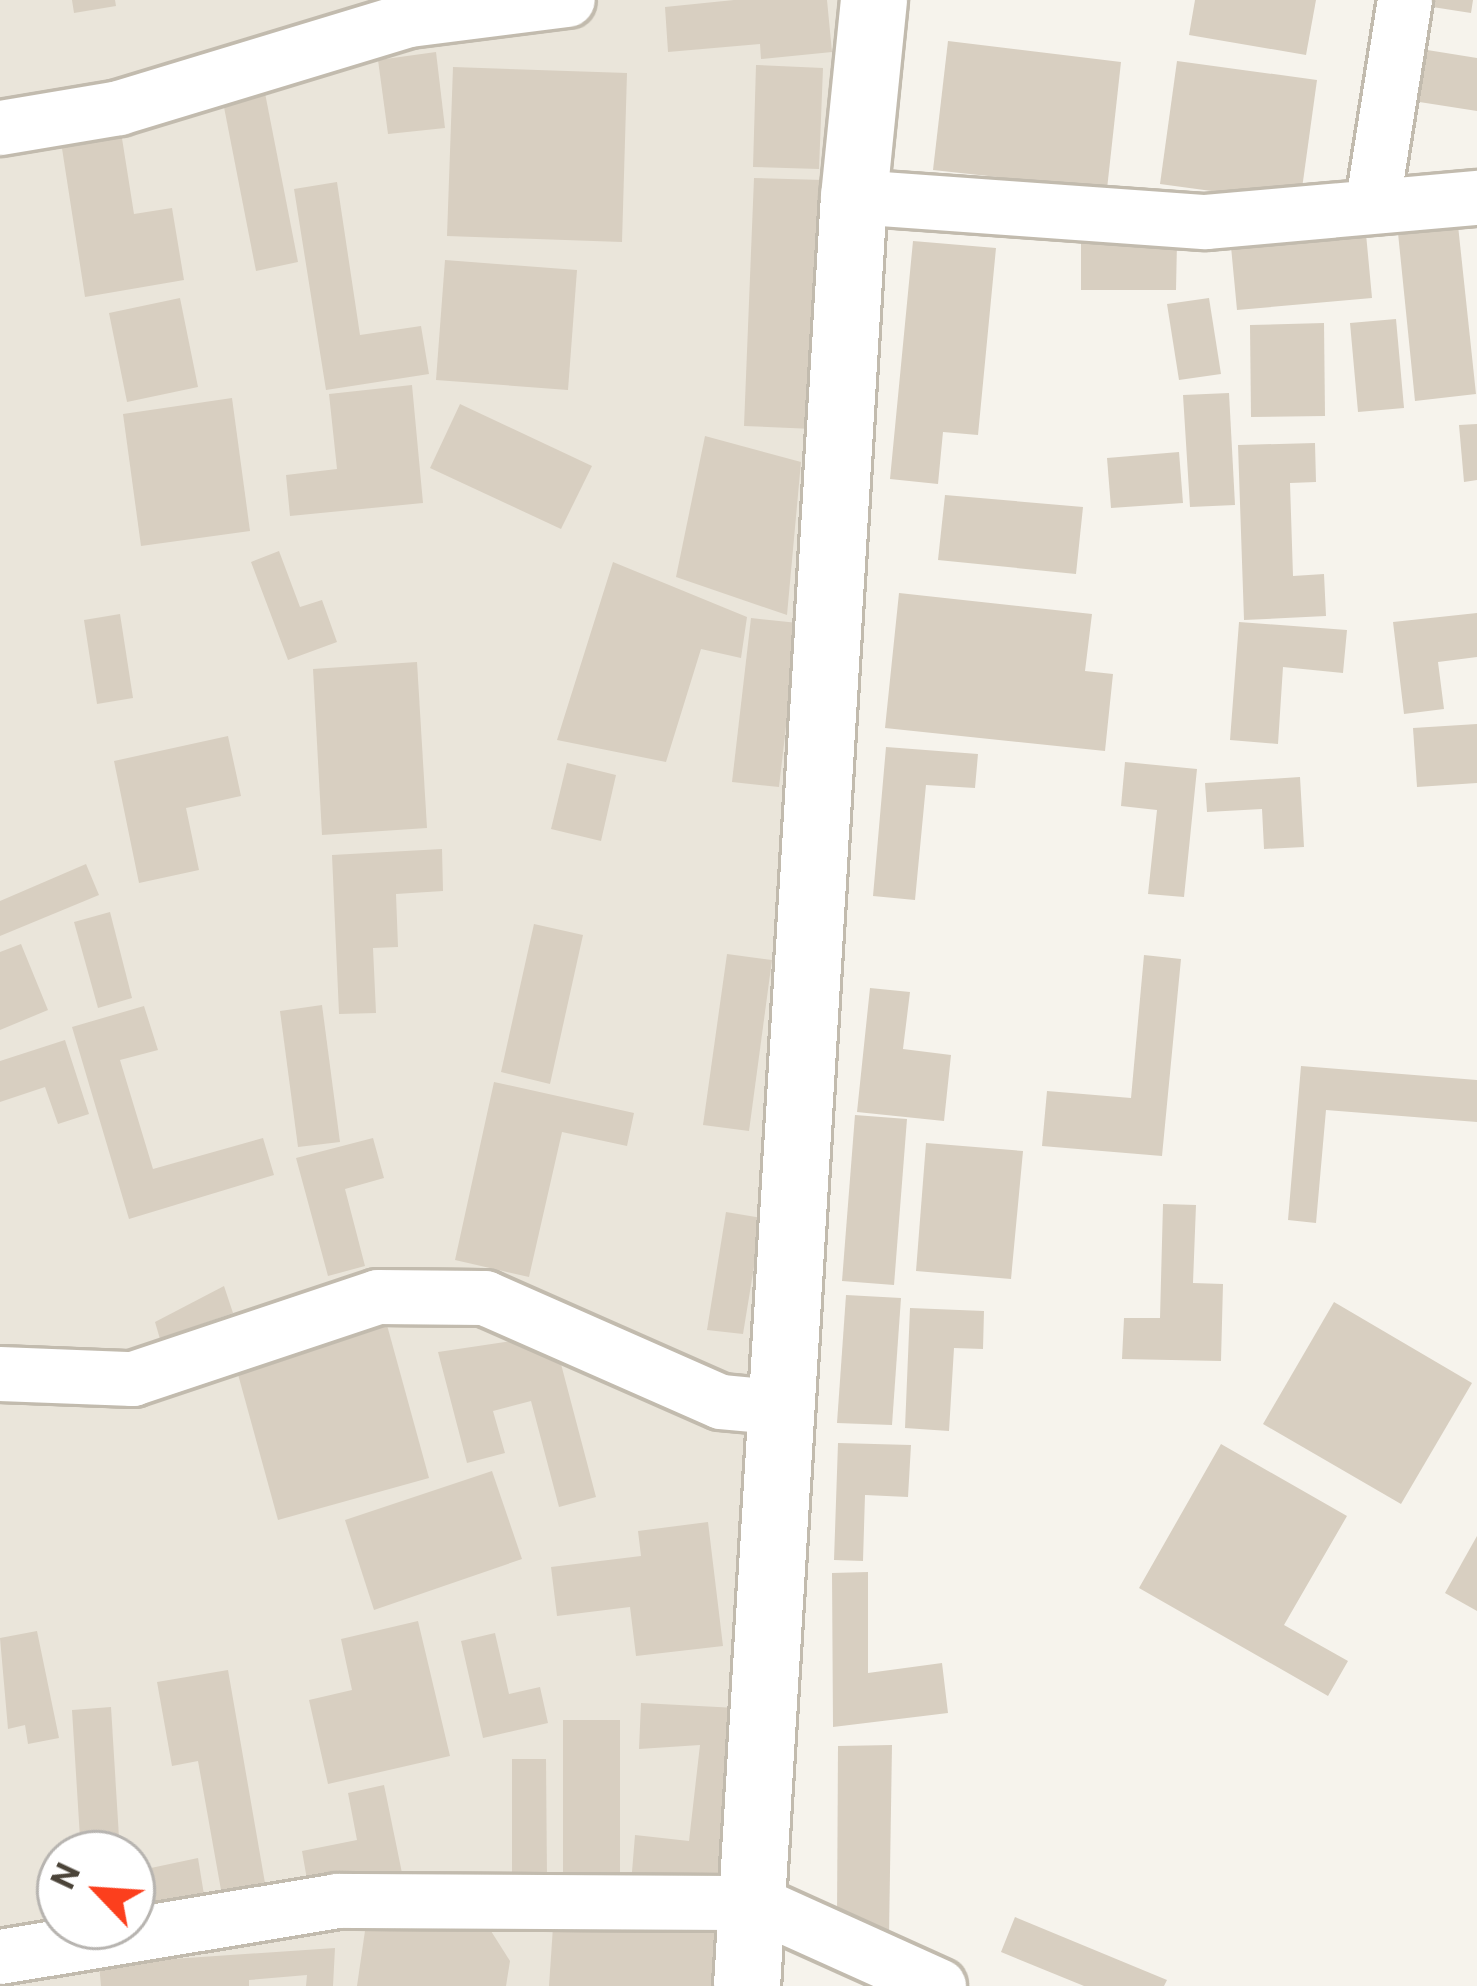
<!DOCTYPE html>
<style>
body{margin:0}
#map{position:relative;width:1477px;height:1986px;overflow:hidden;background:#f6f3ec;font-family:Roboto,sans-serif}
div>[style]{position:absolute}
.residential>*{inset:0;background:#eae5da}
.building>*{inset:0;background:#d8cfc1}
.roads{filter:drop-shadow(3px 0 #c2bbae) drop-shadow(-3px 0 #c2bbae) drop-shadow(0 3px #c2bbae) drop-shadow(0 -3px #c2bbae)}
.minor>*{height:54px;margin:-27px;padding:0 27px;transform-origin:27px;border-radius:27px;background:#fff}
.tertiary>*{height:66px;margin:-33px;padding:0 33px;transform-origin:33px;border-radius:33px;background:#fff}
span{translate:-50% -50%;white-space:nowrap;text-align:center;line-height:1.15;-webkit-text-stroke:9px #fff;paint-order:stroke}
.north{position:absolute;left:36px;top:1830px;width:120px;height:120px;box-sizing:border-box;background:#fff;border:3px solid #b7b4b0;border-radius:50%;rotate:295deg;font-size:33px;font-weight:700;line-height:48px;text-align:center;color:#4b4439}
.north::after{content:'';display:block;margin:auto;width:42px;height:54px;background:#fc3f1d;clip-path:polygon(50% 0,100% 100%,50% 72%,0 100%)}
</style>
<div id="map">
<div class="residential">
<i style="clip-path:polygon(evenodd,0 0,880px 0,751px 1986px,0 1986px,0 0,60px 1854px,132px 1854px,132px 1926px,60px 1926px,60px 1854px)"></i>
</div>
<div class="building">
<i style="clip-path:polygon(72px 0,115px 0,116px 6px,74px 13px)"></i>
<i style="clip-path:polygon(734px 0,827px 0,832px 52px,761px 59px,760px 44px,668px 52px,665px 7px)"></i>
<i style="clip-path:polygon(1195px 0,1316px 0,1306px 55px,1189px 35px)"></i>
<i style="clip-path:polygon(1427px 0,1473px 0,1471px 13px,1426px 6px)"></i>
<i style="clip-path:polygon(948px 41px,1121px 62px,1107px 189px,933px 170px)"></i>
<i style="clip-path:polygon(1421px 49px,1477px 58px,1477px 111px,1413px 101px)"></i>
<i style="clip-path:polygon(436px 52px,445px 128px,388px 134px,378px 60px)"></i>
<i style="clip-path:polygon(1177px 61px,1317px 80px,1300px 203px,1160px 184px)"></i>
<i style="clip-path:polygon(756px 65px,823px 68px,819px 169px,753px 167px)"></i>
<i style="clip-path:polygon(453px 67px,627px 73px,622px 242px,447px 236px)"></i>
<i style="clip-path:polygon(265px 93px,298px 262px,256px 271px,223px 102px)"></i>
<i style="clip-path:polygon(121px 132px,134px 214px,172px 208px,184px 280px,85px 297px,61px 142px)"></i>
<i style="clip-path:polygon(754px 178px,823px 180px,813px 429px,744px 426px)"></i>
<i style="clip-path:polygon(337px 182px,360px 335px,421px 326px,429px 374px,326px 390px,294px 189px)"></i>
<i style="clip-path:polygon(1457px 216px,1476px 394px,1415px 401px,1397px 223px)"></i>
<i style="clip-path:polygon(1365px 223px,1372px 298px,1237px 310px,1230px 236px)"></i>
<i style="clip-path:polygon(913px 241px,996px 248px,978px 435px,943px 432px,938px 484px,890px 479px)"></i>
<i style="clip-path:polygon(1081px 242px,1177px 242px,1176px 290px,1081px 290px)"></i>
<i style="clip-path:polygon(445px 260px,577px 270px,568px 390px,436px 380px)"></i>
<i style="clip-path:polygon(180px 298px,198px 387px,127px 402px,109px 313px)"></i>
<i style="clip-path:polygon(1209px 298px,1221px 374px,1179px 380px,1167px 304px)"></i>
<i style="clip-path:polygon(1396px 319px,1404px 408px,1358px 412px,1350px 323px)"></i>
<i style="clip-path:polygon(1324px 323px,1325px 416px,1251px 417px,1250px 325px)"></i>
<i style="clip-path:polygon(412px 385px,423px 503px,290px 516px,286px 475px,337px 469px,329px 394px)"></i>
<i style="clip-path:polygon(1229px 393px,1235px 505px,1190px 507px,1183px 395px)"></i>
<i style="clip-path:polygon(232px 398px,250px 531px,141px 546px,123px 414px)"></i>
<i style="clip-path:polygon(460px 404px,592px 466px,561px 529px,430px 468px)"></i>
<i style="clip-path:polygon(1477px 424px,1477px 480px,1464px 482px,1459px 425px)"></i>
<i style="clip-path:polygon(705px 436px,801px 462px,787px 615px,676px 577px)"></i>
<i style="clip-path:polygon(1315px 443px,1316px 482px,1290px 483px,1293px 576px,1324px 574px,1326px 616px,1244px 620px,1238px 445px)"></i>
<i style="clip-path:polygon(1179px 452px,1183px 503px,1111px 508px,1107px 458px)"></i>
<i style="clip-path:polygon(945px 495px,1083px 507px,1076px 574px,938px 560px)"></i>
<i style="clip-path:polygon(279px 551px,300px 607px,322px 600px,337px 642px,288px 660px,251px 562px)"></i>
<i style="clip-path:polygon(613px 562px,747px 617px,741px 658px,701px 649px,666px 762px,557px 740px)"></i>
<i style="clip-path:polygon(899px 593px,1092px 614px,1085px 671px,1113px 674px,1105px 751px,885px 728px)"></i>
<i style="clip-path:polygon(1477px 613px,1477px 657px,1438px 662px,1444px 709px,1404px 714px,1393px 622px)"></i>
<i style="clip-path:polygon(120px 614px,133px 698px,97px 704px,84px 620px)"></i>
<i style="clip-path:polygon(751px 618px,798px 623px,779px 787px,732px 782px)"></i>
<i style="clip-path:polygon(1239px 622px,1347px 630px,1343px 673px,1283px 667px,1278px 744px,1230px 740px)"></i>
<i style="clip-path:polygon(417px 662px,427px 828px,322px 835px,313px 669px)"></i>
<i style="clip-path:polygon(1477px 724px,1477px 783px,1417px 787px,1413px 728px)"></i>
<i style="clip-path:polygon(228px 736px,241px 796px,186px 808px,199px 870px,139px 883px,114px 761px)"></i>
<i style="clip-path:polygon(886px 747px,978px 754px,975px 788px,926px 785px,915px 900px,873px 896px)"></i>
<i style="clip-path:polygon(1125px 762px,1197px 769px,1184px 897px,1148px 894px,1157px 810px,1121px 806px)"></i>
<i style="clip-path:polygon(567px 763px,616px 775px,601px 841px,551px 829px)"></i>
<i style="clip-path:polygon(1300px 777px,1304px 847px,1264px 849px,1262px 809px,1207px 812px,1205px 783px)"></i>
<i style="clip-path:polygon(442px 849px,443px 891px,396px 894px,398px 947px,373px 948px,376px 1013px,339px 1014px,332px 855px)"></i>
<i style="clip-path:polygon(86px 864px,99px 895px,0 936px,0 901px)"></i>
<i style="clip-path:polygon(110px 912px,132px 998px,98px 1008px,74px 922px)"></i>
<i style="clip-path:polygon(534px 924px,583px 935px,550px 1084px,501px 1072px)"></i>
<i style="clip-path:polygon(21px 944px,48px 1010px,0 1030px,0 952px)"></i>
<i style="clip-path:polygon(727px 954px,772px 960px,749px 1131px,703px 1125px)"></i>
<i style="clip-path:polygon(1144px 955px,1181px 959px,1162px 1156px,1042px 1146px,1047px 1091px,1131px 1098px)"></i>
<i style="clip-path:polygon(870px 988px,910px 992px,903px 1049px,951px 1055px,944px 1121px,857px 1112px)"></i>
<i style="clip-path:polygon(322px 1005px,340px 1142px,298px 1147px,280px 1011px)"></i>
<i style="clip-path:polygon(144px 1006px,158px 1050px,120px 1060px,153px 1169px,263px 1138px,274px 1175px,129px 1219px,72px 1027px)"></i>
<i style="clip-path:polygon(65px 1040px,89px 1114px,58px 1124px,45px 1087px,0 1102px,0 1061px)"></i>
<i style="clip-path:polygon(1301px 1066px,1477px 1080px,1477px 1122px,1326px 1110px,1316px 1223px,1288px 1220px)"></i>
<i style="clip-path:polygon(494px 1082px,634px 1113px,627px 1146px,562px 1132px,529px 1277px,455px 1260px)"></i>
<i style="clip-path:polygon(855px 1115px,907px 1119px,894px 1285px,842px 1281px)"></i>
<i style="clip-path:polygon(373px 1138px,384px 1178px,345px 1189px,365px 1266px,328px 1276px,296px 1158px)"></i>
<i style="clip-path:polygon(926px 1143px,1023px 1151px,1011px 1279px,916px 1271px)"></i>
<i style="clip-path:polygon(1163px 1204px,1196px 1205px,1193px 1283px,1223px 1284px,1221px 1361px,1122px 1359px,1124px 1318px,1160px 1318px)"></i>
<i style="clip-path:polygon(726px 1212px,762px 1218px,743px 1334px,707px 1330px)"></i>
<i style="clip-path:polygon(224px 1286px,233px 1313px,160px 1339px,155px 1322px)"></i>
<i style="clip-path:polygon(846px 1295px,901px 1298px,892px 1425px,837px 1423px)"></i>
<i style="clip-path:polygon(1334px 1302px,1472px 1383px,1401px 1504px,1263px 1424px)"></i>
<i style="clip-path:polygon(910px 1308px,984px 1311px,983px 1349px,954px 1348px,949px 1431px,905px 1428px)"></i>
<i style="clip-path:polygon(387px 1325px,429px 1478px,278px 1520px,236px 1367px)"></i>
<i style="clip-path:polygon(519px 1340px,561px 1364px,596px 1497px,559px 1507px,531px 1401px,493px 1411px,505px 1453px,467px 1463px,438px 1352px)"></i>
<i style="clip-path:polygon(838px 1443px,911px 1445px,908px 1497px,865px 1495px,863px 1561px,834px 1560px)"></i>
<i style="clip-path:polygon(1221px 1444px,1347px 1516px,1284px 1625px,1348px 1661px,1328px 1696px,1139px 1588px)"></i>
<i style="clip-path:polygon(492px 1471px,522px 1559px,374px 1610px,345px 1520px)"></i>
<i style="clip-path:polygon(708px 1522px,723px 1646px,636px 1656px,630px 1607px,557px 1616px,551px 1567px,641px 1556px,638px 1531px)"></i>
<i style="clip-path:polygon(1477px 1536px,1477px 1611px,1445px 1593px)"></i>
<i style="clip-path:polygon(868px 1572px,868px 1673px,942px 1663px,948px 1713px,833px 1727px,832px 1573px)"></i>
<i style="clip-path:polygon(418px 1621px,450px 1756px,328px 1784px,309px 1700px,352px 1690px,341px 1639px)"></i>
<i style="clip-path:polygon(37px 1631px,59px 1738px,28px 1744px,25px 1725px,8px 1729px,0 1638px)"></i>
<i style="clip-path:polygon(495px 1633px,509px 1694px,540px 1687px,548px 1723px,483px 1738px,461px 1641px)"></i>
<i style="clip-path:polygon(228px 1670px,265px 1883px,221px 1890px,198px 1761px,172px 1766px,157px 1682px)"></i>
<i style="clip-path:polygon(641px 1703px,737px 1708px,725px 1889px,631px 1884px,635px 1835px,689px 1841px,700px 1745px,639px 1749px)"></i>
<i style="clip-path:polygon(111px 1707px,120px 1854px,81px 1854px,72px 1710px)"></i>
<i style="clip-path:polygon(563px 1720px,620px 1720px,620px 1875px,563px 1876px)"></i>
<i style="clip-path:polygon(892px 1745px,889px 1935px,837px 1919px,838px 1746px)"></i>
<i style="clip-path:polygon(512px 1759px,546px 1759px,547px 1880px,512px 1880px)"></i>
<i style="clip-path:polygon(384px 1785px,402px 1873px,309px 1891px,302px 1851px,357px 1840px,348px 1793px)"></i>
<i style="clip-path:polygon(198px 1858px,206px 1907px,132px 1912px,132px 1872px)"></i>
<i style="clip-path:polygon(554px 1912px,725px 1923px,721px 1986px,549px 1986px)"></i>
<i style="clip-path:polygon(367px 1917px,484px 1920px,510px 1961px,506px 1986px,357px 1986px)"></i>
<i style="clip-path:polygon(1015px 1917px,1167px 1980px,1164px 1986px,1084px 1986px,1001px 1952px)"></i>
<i style="clip-path:polygon(335px 1948px,333px 1986px,306px 1986px,307px 1975px,249px 1980px,249px 1986px,101px 1986px,99px 1964px)"></i>
</div>
<div class="roads">
<div class="minor">
<i style="left:0;top:128px;width:121px;rotate:-9.5deg"></i>
<i style="left:119px;top:108px;width:303px;rotate:-16.9deg"></i>
<i style="left:409px;top:20px;width:160px;rotate:-7.2deg"></i>
<i style="left:854px;top:197px;width:353px;rotate:4.1deg"></i>
<i style="left:1206px;top:222px;width:272px;rotate:-5.1deg"></i>
<i style="left:1373px;top:202px;width:205px;rotate:-81deg"></i>
<i style="left:0;top:1374px;width:133px;rotate:2.2deg"></i>
<i style="left:133px;top:1379px;width:258px;rotate:-18.5deg"></i>
<i style="left:378px;top:1297px;width:107px;rotate:0.5deg"></i>
<i style="left:485px;top:1298px;width:258px;rotate:23.8deg"></i>
<i style="left:721px;top:1402px;width:63px;rotate:5.4deg"></i>
<i style="left:0;top:1957px;width:342px;rotate:-9.4deg"></i>
<i style="left:337px;top:1901px;width:418px;rotate:0.3deg"></i>
<i style="left:755px;top:1903px;width:202px;rotate:24.3deg"></i>
</div>
<div class="tertiary">
<i style="left:747px;top:1986px;width:1792px;rotate:-86.58deg"></i>
<i style="left:854px;top:197px;width:198px;rotate:-84.2deg"></i>
</div>
</div>
<div class="north">N</div>
</div>
